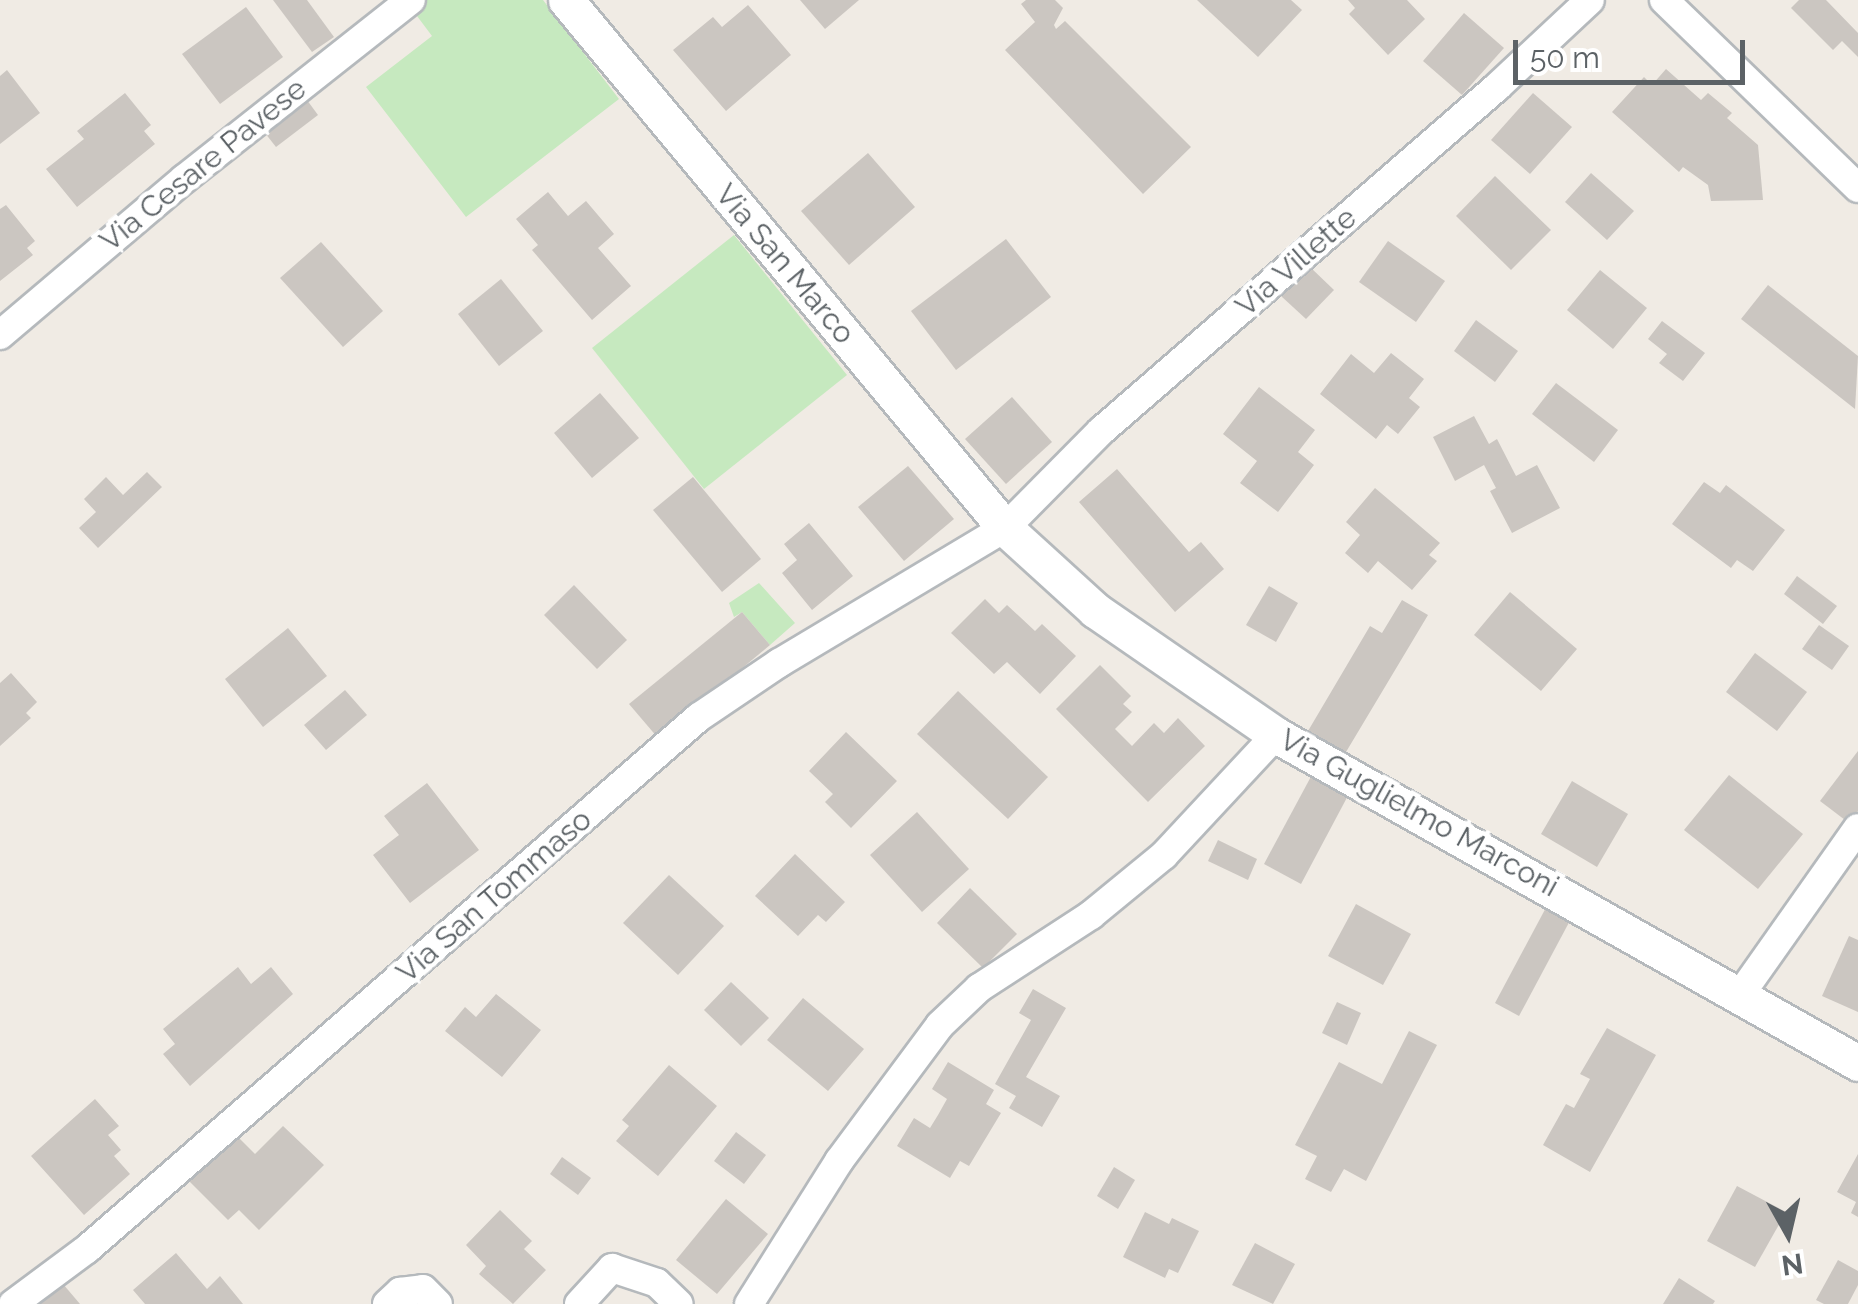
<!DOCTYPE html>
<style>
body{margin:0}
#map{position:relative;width:1858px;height:1304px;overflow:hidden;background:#f0ebe4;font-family:Raleway,sans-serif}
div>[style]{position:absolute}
.green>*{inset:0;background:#c6e9bf}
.building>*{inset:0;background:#cbc6c1}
.roads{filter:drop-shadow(2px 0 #b5b9bc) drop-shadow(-2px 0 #b5b9bc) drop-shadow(0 2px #b5b9bc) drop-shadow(0 -2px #b5b9bc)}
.minor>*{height:28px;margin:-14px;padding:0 14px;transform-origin:14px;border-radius:14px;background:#fff}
.tertiary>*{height:35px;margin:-17.5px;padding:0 17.5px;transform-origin:17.5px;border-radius:17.5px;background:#fff}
span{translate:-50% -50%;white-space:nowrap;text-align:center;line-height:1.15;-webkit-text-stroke:9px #fff;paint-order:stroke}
.street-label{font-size:30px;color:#5c6266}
.north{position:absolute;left:1738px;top:1184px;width:100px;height:100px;-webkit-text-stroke:8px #fff;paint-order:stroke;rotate:172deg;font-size:28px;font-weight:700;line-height:40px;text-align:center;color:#5c6266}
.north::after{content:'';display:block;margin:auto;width:35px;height:45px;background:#5c6266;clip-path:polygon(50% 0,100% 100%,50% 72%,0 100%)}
.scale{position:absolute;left:1513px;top:40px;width:232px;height:45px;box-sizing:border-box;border:5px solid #5c6266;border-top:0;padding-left:12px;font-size:30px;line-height:35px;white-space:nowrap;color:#5c6266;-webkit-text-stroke:8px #fff;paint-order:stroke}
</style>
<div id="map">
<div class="green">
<i style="clip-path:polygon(422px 0,543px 0,619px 99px,466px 217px,366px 87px,432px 36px,411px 8px)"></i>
<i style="clip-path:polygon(734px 235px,847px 375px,704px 489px,592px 348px)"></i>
<i style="clip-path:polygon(759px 583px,795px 623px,770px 645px,742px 612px,734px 617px,729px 603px)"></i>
</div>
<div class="building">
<i style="clip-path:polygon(273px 0,307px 0,334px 37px,312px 52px)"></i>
<i style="clip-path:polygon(800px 0,859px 0,825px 29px)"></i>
<i style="clip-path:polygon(1026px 0,1055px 0,1063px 8px,1054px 25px,1056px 29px,1065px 21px,1191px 147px,1143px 194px,1005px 50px,1035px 22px,1021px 4px)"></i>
<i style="clip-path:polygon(1197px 0,1291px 0,1302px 10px,1258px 57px)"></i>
<i style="clip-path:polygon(1348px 0,1407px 0,1425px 19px,1388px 55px,1349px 14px,1355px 8px)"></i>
<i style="clip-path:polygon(1799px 0,1826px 0,1858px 33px,1858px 57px,1842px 41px,1833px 50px,1791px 8px)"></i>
<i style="clip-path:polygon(748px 5px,791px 55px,726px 111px,673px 50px,713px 17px,722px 27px)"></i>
<i style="clip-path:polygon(246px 7px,283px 57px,220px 104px,182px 54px)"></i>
<i style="clip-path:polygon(1464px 13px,1504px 48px,1462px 95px,1423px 61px)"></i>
<i style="clip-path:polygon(1666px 69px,1701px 100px,1708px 93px,1732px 113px,1727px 118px,1758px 145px,1763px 200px,1711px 201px,1708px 185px,1683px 167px,1679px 172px,1612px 112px,1644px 77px,1652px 85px)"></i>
<i style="clip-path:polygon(7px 70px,40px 113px,0 144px,0 76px)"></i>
<i style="clip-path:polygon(125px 93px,151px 125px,144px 131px,155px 144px,77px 207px,46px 169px,84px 139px,77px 131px)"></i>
<i style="clip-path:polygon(1533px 93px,1572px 127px,1530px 174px,1491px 140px)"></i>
<i style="clip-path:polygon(304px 96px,318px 115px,276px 147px,261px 128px)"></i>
<i style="clip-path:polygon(868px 153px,915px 207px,849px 265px,801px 211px)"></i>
<i style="clip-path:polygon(1591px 173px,1634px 211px,1607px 240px,1565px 202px)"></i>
<i style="clip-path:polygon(1495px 176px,1551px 230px,1511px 270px,1456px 216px)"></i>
<i style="clip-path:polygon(548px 192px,568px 216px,586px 201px,614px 234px,598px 248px,631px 286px,592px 320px,532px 250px,538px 245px,516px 219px)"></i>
<i style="clip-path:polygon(6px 205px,35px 241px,27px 248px,33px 255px,0 281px,0 209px)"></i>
<i style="clip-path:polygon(1006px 239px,1051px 297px,956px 370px,911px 311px)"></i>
<i style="clip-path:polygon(1388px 241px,1445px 281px,1416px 322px,1359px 282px)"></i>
<i style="clip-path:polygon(321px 242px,383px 311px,343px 347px,280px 278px)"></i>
<i style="clip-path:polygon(1309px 266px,1334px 290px,1306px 319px,1281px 296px)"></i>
<i style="clip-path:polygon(1600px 270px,1647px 308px,1613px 349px,1567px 310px)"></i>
<i style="clip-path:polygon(501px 279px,543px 331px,499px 366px,458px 314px)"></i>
<i style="clip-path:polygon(1768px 285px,1858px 356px,1855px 409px,1741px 319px)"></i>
<i style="clip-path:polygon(1476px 320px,1518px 351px,1495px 382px,1454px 351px)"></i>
<i style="clip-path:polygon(1662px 321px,1705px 353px,1683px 381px,1659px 363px,1667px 354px,1648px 339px)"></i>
<i style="clip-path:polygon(1391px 353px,1424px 379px,1409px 398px,1420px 407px,1398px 434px,1387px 425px,1376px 439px,1320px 394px,1351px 354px,1374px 373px)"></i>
<i style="clip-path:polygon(1556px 383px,1618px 430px,1594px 462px,1532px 414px)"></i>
<i style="clip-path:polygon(1259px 387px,1315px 430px,1298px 452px,1314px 465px,1278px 512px,1240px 483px,1257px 461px,1223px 434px)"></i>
<i style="clip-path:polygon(600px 393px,639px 438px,592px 478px,554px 433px)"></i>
<i style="clip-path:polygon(1012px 397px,1052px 442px,1006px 484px,965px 439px)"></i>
<i style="clip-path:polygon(1474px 416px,1489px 444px,1497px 439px,1516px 476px,1537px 465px,1560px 508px,1512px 533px,1490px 491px,1496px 488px,1484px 465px,1455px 481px,1433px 437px)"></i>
<i style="clip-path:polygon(908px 466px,954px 519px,904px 561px,858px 507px)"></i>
<i style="clip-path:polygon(1117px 469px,1189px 552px,1201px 542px,1224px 569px,1175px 612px,1079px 502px)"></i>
<i style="clip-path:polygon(147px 472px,162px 487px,98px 548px,79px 528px,96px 512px,84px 499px,106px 477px,123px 495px)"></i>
<i style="clip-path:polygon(693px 477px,761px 559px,722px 592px,653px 510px)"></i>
<i style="clip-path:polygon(1704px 482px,1720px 493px,1726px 485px,1785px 530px,1753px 571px,1737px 560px,1731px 568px,1672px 524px)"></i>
<i style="clip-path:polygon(1375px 488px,1440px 543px,1429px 555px,1437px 561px,1412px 590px,1378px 561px,1368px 573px,1345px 553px,1360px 535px,1346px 522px)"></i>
<i style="clip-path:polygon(809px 523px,853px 576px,812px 610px,782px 573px,797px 560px,784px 544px)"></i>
<i style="clip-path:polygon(1797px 576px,1837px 606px,1823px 624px,1784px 594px)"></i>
<i style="clip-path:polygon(574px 585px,627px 640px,597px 669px,544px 615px)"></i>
<i style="clip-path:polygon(1269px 586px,1298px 603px,1276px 642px,1246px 625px)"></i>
<i style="clip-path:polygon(1510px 592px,1577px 649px,1541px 691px,1474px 635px)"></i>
<i style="clip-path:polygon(985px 599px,999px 613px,1007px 605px,1035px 631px,1042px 624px,1076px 656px,1040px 694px,1007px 662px,994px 674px,951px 633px)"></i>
<i style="clip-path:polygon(1402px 600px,1428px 615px,1346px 752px,1308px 731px,1370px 626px,1382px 633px)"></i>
<i style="clip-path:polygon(742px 612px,770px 645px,658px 738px,629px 704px)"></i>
<i style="clip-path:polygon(1819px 625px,1849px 646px,1832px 670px,1802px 649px)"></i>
<i style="clip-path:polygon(288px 628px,327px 676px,263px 727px,225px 679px)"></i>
<i style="clip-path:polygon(1755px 653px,1807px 692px,1777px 731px,1726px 692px)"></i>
<i style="clip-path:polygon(1100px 665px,1131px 696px,1123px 704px,1132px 712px,1115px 729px,1132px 746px,1154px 723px,1164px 733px,1178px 718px,1205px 746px,1148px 802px,1056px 709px)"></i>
<i style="clip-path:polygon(11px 673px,37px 702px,26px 713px,31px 718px,0 746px,0 683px)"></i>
<i style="clip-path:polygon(345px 690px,367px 715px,326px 750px,304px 725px)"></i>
<i style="clip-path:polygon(958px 691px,1048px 777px,1008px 819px,917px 734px)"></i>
<i style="clip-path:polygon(846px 732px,897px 781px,851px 828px,825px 802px,833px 794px,809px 771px)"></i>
<i style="clip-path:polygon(1858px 751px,1858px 811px,1849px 823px,1820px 801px)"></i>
<i style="clip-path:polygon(1314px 771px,1351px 790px,1301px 884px,1264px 864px)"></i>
<i style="clip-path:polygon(1729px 775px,1803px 834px,1758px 889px,1684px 830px)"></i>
<i style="clip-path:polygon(1572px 781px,1628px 814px,1597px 867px,1541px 834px)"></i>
<i style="clip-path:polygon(427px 783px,479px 850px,410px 903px,373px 855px,399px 835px,384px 816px)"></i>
<i style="clip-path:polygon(917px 812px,969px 869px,922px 912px,870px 855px)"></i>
<i style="clip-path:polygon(1218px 840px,1257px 859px,1248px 880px,1208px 861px)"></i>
<i style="clip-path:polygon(795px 854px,845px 902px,826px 922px,818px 915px,798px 936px,755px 896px)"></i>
<i style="clip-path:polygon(669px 875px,724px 926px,678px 975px,623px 923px)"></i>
<i style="clip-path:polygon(970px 888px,1017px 934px,983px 968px,937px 923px)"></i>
<i style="clip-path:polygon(1549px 902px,1573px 915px,1519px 1016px,1495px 1003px)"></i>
<i style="clip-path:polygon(1356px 904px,1411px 934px,1383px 985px,1328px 956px)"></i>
<i style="clip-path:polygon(1849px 936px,1858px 940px,1858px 1012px,1822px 996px)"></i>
<i style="clip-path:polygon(238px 967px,251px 984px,271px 967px,293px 994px,190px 1086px,163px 1054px,175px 1044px,163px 1029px)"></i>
<i style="clip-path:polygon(731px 982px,769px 1018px,741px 1046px,704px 1010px)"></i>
<i style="clip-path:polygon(1033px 989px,1066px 1008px,1026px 1077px,1060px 1096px,1042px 1127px,1009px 1108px,1016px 1096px,995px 1084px,1031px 1020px,1019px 1013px)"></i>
<i style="clip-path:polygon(496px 994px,541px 1030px,502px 1077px,445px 1031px,465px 1007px,476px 1017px)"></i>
<i style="clip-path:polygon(803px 998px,864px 1049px,828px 1091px,767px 1040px)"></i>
<i style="clip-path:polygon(1337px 1002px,1361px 1013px,1347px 1045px,1322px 1033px)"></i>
<i style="clip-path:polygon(1607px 1028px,1656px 1055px,1590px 1172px,1543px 1145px,1566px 1104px,1574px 1108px,1590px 1079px,1580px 1074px)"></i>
<i style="clip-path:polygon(1409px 1031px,1437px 1045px,1366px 1181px,1344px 1169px,1331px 1192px,1305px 1179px,1317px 1156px,1295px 1145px,1339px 1062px,1382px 1084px)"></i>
<i style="clip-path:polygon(948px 1062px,994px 1090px,986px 1104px,1001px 1113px,969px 1166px,960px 1161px,950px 1178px,897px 1146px,914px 1118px,930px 1128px,938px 1115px,947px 1099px,932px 1089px)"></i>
<i style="clip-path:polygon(669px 1065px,717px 1106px,658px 1176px,616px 1141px,629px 1126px,622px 1120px)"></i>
<i style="clip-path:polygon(95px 1099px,119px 1126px,108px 1135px,121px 1150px,114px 1156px,130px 1174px,84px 1215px,31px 1156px)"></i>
<i style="clip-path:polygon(283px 1126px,324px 1165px,259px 1230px,239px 1210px,228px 1220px,188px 1180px,234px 1133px,255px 1154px)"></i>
<i style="clip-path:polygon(736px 1132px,766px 1155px,744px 1184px,714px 1161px)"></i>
<i style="clip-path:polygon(1858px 1154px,1858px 1217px,1851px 1213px,1856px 1202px,1837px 1192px)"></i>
<i style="clip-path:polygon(562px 1157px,591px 1178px,578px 1195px,550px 1174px)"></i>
<i style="clip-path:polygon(1114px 1167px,1135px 1180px,1118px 1209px,1097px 1196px)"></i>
<i style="clip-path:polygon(1737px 1186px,1786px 1212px,1755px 1267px,1707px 1241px)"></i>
<i style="clip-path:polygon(726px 1199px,768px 1234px,717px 1294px,676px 1260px)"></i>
<i style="clip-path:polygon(500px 1210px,532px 1241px,524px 1249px,546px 1270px,513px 1304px,479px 1274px,486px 1266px,466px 1245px)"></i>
<i style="clip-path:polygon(1145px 1212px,1169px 1224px,1172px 1218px,1199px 1231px,1178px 1273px,1169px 1269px,1165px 1278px,1123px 1257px)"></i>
<i style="clip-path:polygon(1255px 1243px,1295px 1264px,1273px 1304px,1232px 1285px)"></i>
<i style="clip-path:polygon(176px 1253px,207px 1289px,220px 1276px,243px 1304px,145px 1304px,133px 1290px)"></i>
<i style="clip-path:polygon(1838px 1260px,1858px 1271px,1858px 1285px,1848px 1304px,1824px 1304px,1816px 1300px)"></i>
<i style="clip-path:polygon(1679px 1278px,1715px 1301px,1713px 1304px,1663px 1304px)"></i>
<i style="clip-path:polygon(63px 1284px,80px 1304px,40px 1304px,56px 1290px)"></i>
</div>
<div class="roads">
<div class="minor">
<i style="left:1664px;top:0;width:270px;rotate:44.1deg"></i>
<i style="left:0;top:335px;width:241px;rotate:-40.3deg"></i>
<i style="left:184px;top:179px;width:289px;rotate:-38.3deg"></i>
<i style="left:1740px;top:995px;width:204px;rotate:-54.8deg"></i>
<i style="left:13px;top:1304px;width:92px;rotate:-36.6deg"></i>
<i style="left:87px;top:1249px;width:811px;rotate:-41deg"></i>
<i style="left:699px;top:717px;width:97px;rotate:-34deg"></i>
<i style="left:779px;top:663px;width:263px;rotate:-30.9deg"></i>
<i style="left:1005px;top:528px;width:136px;rotate:-45.3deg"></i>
<i style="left:1101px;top:431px;width:525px;rotate:-40.98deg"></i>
<i style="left:1497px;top:87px;width:127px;rotate:-43.1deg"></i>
<i style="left:387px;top:1304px;width:18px;rotate:-43deg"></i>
<i style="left:400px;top:1292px;width:23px;rotate:-7deg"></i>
<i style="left:423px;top:1289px;width:21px;rotate:45deg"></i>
<i style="left:579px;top:1304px;width:49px;rotate:-47.5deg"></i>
<i style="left:612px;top:1268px;width:47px;rotate:18.4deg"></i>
<i style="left:657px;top:1283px;width:30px;rotate:44deg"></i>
<i style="left:749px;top:1304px;width:169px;rotate:-57.8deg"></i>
<i style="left:839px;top:1161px;width:169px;rotate:-53.4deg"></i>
<i style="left:940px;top:1025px;width:54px;rotate:-43.5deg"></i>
<i style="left:979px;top:988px;width:134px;rotate:-33.1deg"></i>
<i style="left:1091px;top:915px;width:94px;rotate:-39.4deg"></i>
<i style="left:1164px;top:855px;width:164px;rotate:-47deg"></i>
</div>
<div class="tertiary">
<i style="left:566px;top:0;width:687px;rotate:50.26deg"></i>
<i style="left:1005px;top:528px;width:122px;rotate:42.3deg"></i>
<i style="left:1095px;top:610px;width:220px;rotate:34.6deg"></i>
<i style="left:1276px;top:735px;width:668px;rotate:29.4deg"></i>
</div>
</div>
<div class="street-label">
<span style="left:203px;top:165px;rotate:-39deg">Via Cesare Pavese</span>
<span style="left:1296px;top:262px;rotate:-41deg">Via Villette</span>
<span style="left:785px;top:264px;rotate:50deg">Via San Marco</span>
<span style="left:1419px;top:813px;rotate:29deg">Via Guglielmo Marconi</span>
<span style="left:494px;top:896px;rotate:-41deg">Via San Tommaso</span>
</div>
<div class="north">N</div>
<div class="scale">50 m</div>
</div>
